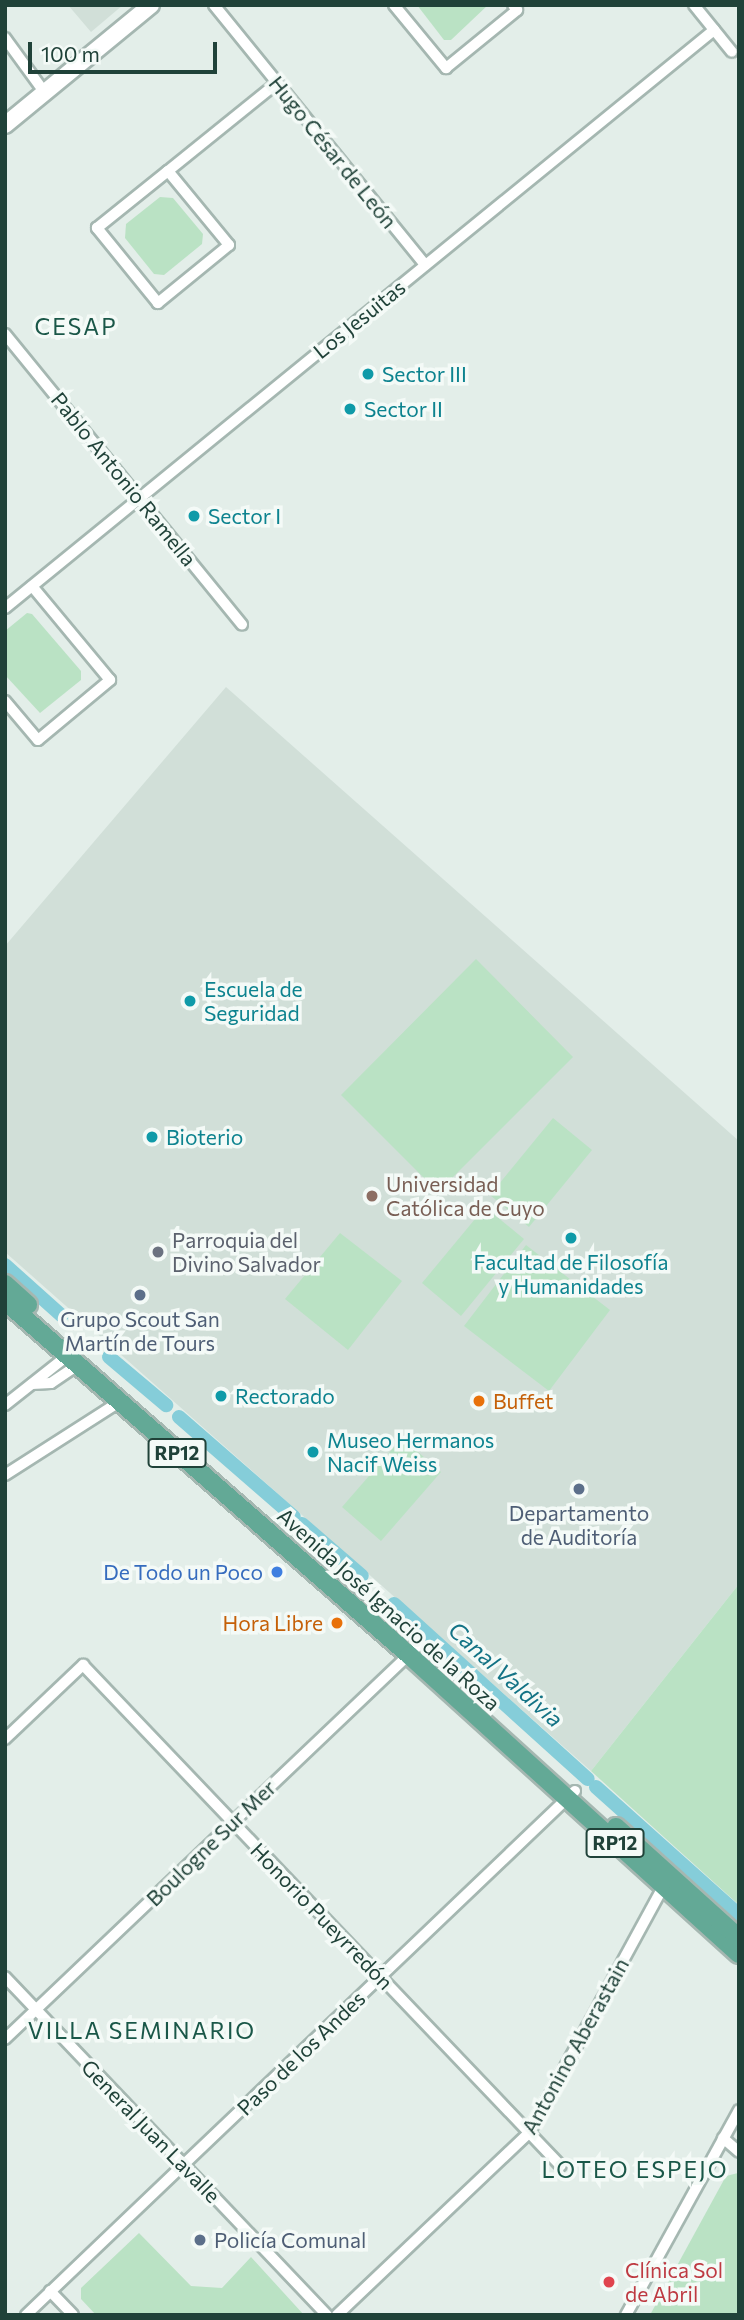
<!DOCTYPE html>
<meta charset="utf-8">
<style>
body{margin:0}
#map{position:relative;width:744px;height:2320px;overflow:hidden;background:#e3eee9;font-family:Commissioner,sans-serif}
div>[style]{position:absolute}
.built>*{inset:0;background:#d1dfd8}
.green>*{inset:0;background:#bae2c4}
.canal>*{height:14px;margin:-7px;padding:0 7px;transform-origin:7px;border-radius:7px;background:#85cdd9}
.roads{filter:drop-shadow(2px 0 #a5b7b1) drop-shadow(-2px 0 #a5b7b1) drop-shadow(0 2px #a5b7b1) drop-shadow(0 -2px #a5b7b1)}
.street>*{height:10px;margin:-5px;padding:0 5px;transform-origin:5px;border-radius:5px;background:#fff}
.secondary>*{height:16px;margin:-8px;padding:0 8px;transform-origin:8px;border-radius:8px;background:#fff}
.primary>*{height:18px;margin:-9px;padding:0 9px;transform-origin:9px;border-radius:9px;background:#63a996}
.dots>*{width:19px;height:19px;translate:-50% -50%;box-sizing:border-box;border:4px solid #f4faf7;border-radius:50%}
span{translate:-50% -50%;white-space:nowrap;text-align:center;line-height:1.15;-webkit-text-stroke:7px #f4faf7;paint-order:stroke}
.shield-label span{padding:2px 5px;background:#f4faf7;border:2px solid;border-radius:5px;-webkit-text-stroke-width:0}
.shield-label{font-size:19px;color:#204239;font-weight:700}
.street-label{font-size:21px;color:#204239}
.culture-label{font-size:21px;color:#0d838f}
.left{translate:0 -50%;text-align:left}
.education-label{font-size:21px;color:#785e54}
.worship-label{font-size:21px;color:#5b616d}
.service-label{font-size:21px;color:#4e5e75}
.food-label{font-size:21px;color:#c56008}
.right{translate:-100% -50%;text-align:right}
.shop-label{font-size:21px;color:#366cbe}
.health-label{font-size:21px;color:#be3a42}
.neighbourhood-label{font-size:23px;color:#1a5748;letter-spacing:2px}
.water-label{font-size:23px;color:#137385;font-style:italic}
.frame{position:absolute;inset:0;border:7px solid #204239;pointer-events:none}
.scale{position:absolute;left:28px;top:42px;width:189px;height:32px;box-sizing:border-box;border:4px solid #204239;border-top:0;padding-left:9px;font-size:21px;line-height:24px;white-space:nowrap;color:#204239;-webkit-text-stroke:5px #f4faf7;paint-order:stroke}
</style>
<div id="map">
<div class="built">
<i style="clip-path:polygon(68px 5px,123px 5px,91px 32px)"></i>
<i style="clip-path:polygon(226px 687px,739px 1141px,739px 1584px,591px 1771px,5px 1252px,5px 946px)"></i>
</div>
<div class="green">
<i style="clip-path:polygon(417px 5px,488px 5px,451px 40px,444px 40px)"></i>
<i style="clip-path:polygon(160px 197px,173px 198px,203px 234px,202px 244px,164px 275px,154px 274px,125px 238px,126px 224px)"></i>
<i style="clip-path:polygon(27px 613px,32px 614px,81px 671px,81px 680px,40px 713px,5px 675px,5px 631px)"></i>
<i style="clip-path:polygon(476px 959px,573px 1057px,438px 1192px,341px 1095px)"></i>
<i style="clip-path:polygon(553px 1118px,592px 1150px,529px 1227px,490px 1195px)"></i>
<i style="clip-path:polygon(485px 1207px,524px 1239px,461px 1316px,422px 1283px)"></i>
<i style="clip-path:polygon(340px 1233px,402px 1281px,348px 1350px,285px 1299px)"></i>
<i style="clip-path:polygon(526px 1245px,610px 1310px,549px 1391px,464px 1326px)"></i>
<i style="clip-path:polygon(402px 1438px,441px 1472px,381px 1541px,342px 1507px)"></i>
<i style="clip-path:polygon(739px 1584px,739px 1905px,591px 1771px)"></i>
<i style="clip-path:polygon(738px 2173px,739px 2315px,650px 2315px,726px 2176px)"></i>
<i style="clip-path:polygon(139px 2233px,191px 2286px,222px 2288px,251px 2257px,304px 2315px,96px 2315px,81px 2299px,81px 2288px)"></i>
</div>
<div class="canal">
<i style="left:5px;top:1265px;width:76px;rotate:41.8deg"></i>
<i style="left:109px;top:1357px;width:75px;rotate:40.1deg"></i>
<i style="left:179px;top:1417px;width:152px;rotate:41deg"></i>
<i style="left:302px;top:1524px;width:79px;rotate:40.9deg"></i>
<i style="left:394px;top:1604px;width:261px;rotate:42.1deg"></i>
<i style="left:596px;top:1787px;width:192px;rotate:41.8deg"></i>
</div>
<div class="roads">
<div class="street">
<i style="left:214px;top:5px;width:335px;rotate:50.9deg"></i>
<i style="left:394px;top:5px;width:82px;rotate:50.5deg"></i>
<i style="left:446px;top:68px;width:92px;rotate:-39.2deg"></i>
<i style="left:517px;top:10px;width:6px;rotate:-129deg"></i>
<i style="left:694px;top:5px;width:60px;rotate:51deg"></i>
<i style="left:5px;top:38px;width:68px;rotate:54deg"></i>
<i style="left:168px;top:171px;width:96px;rotate:50.5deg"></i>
<i style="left:229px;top:245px;width:92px;rotate:140.8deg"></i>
<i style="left:158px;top:303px;width:97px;rotate:-129.1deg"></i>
<i style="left:97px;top:228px;width:91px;rotate:-38.8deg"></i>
<i style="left:168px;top:171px;width:140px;rotate:-38.9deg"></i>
<i style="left:5px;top:334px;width:375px;rotate:50.8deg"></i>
<i style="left:5px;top:608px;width:915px;rotate:-39.19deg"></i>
<i style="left:5px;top:701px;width:51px;rotate:49.8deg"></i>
<i style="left:38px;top:740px;width:94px;rotate:-39.8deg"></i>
<i style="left:110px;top:680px;width:122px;rotate:-129.7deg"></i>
<i style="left:32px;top:1384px;width:19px;rotate:-3deg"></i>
<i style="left:51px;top:1383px;width:32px;rotate:-34deg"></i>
<i style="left:5px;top:1405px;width:79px;rotate:-38.3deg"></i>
<i style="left:5px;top:1475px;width:135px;rotate:-32.6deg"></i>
<i style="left:5px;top:1739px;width:108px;rotate:-43.5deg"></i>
<i style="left:83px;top:1665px;width:692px;rotate:46.35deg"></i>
<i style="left:5px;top:1977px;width:467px;rotate:46.4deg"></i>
<i style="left:5px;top:2039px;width:569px;rotate:-43.58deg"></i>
<i style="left:723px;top:2138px;width:21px;rotate:41deg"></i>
<i style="left:50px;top:2291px;width:33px;rotate:46deg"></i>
<i style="left:26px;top:2315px;width:759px;rotate:-43.67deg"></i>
<i style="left:337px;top:2315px;width:265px;rotate:-43.5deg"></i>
<i style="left:529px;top:2133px;width:284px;rotate:-61.4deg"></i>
<i style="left:626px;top:2315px;width:234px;rotate:-61.1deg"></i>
</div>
<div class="secondary">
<i style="left:5px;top:125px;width:189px;rotate:-39.4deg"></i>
</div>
<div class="primary">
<i style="left:5px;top:1284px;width:31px;rotate:42deg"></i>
<i style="left:5px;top:1301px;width:537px;rotate:41.23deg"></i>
<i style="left:409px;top:1655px;width:445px;rotate:42.2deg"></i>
<i style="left:616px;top:1827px;width:166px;rotate:42.1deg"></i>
</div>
</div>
<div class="dots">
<i style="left:368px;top:374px;background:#0f9aa8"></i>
<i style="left:350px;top:409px;background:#0f9aa8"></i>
<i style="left:194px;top:516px;background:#0f9aa8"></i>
<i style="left:190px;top:1001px;background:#0f9aa8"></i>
<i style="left:152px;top:1137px;background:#0f9aa8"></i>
<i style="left:372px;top:1196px;background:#8d6e63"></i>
<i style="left:571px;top:1238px;background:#0f9aa8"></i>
<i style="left:158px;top:1252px;background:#6b7280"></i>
<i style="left:140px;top:1295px;background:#5c6f8a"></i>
<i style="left:221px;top:1396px;background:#0f9aa8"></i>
<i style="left:479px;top:1401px;background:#e8710a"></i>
<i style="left:313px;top:1452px;background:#0f9aa8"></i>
<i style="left:579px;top:1489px;background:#5c6f8a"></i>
<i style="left:277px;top:1572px;background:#3f7fe0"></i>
<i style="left:337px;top:1623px;background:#e8710a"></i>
<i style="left:200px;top:2240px;background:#5c6f8a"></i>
<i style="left:609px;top:2282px;background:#e0444e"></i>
</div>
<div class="shield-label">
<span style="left:177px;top:1453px">RP12</span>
<span style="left:615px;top:1843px">RP12</span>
</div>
<div class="street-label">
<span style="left:333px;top:152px;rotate:51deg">Hugo César de León</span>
<span style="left:359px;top:319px;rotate:-39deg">Los Jesuitas</span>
<span style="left:124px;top:479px;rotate:51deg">Pablo Antonio Ramella</span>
<span style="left:389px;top:1609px;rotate:42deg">Avenida José Ignacio de la Roza</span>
<span style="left:211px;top:1843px;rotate:-44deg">Boulogne Sur Mer</span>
<span style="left:322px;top:1916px;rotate:46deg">Honorio Pueyrredón</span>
<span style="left:575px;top:2046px;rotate:-61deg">Antonino Aberastain</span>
<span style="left:301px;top:2053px;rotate:-44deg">Paso de los Andes</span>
<span style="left:151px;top:2131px;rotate:46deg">General Juan Lavalle</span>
</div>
<div class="culture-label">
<span class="left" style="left:382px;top:374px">Sector III</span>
<span class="left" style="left:364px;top:409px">Sector II</span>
<span class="left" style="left:208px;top:516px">Sector I</span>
<span class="left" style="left:204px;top:1001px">Escuela de<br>Seguridad</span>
<span class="left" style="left:166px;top:1137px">Bioterio</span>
<span style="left:571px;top:1274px">Facultad de Filosofía<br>y Humanidades</span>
<span class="left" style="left:235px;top:1396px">Rectorado</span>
<span class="left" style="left:327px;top:1452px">Museo Hermanos<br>Nacif Weiss</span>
</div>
<div class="education-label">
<span class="left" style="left:386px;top:1196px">Universidad<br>Católica de Cuyo</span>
</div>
<div class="worship-label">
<span class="left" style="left:172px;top:1252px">Parroquia del<br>Divino Salvador</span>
</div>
<div class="service-label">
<span style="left:140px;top:1331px">Grupo Scout San<br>Martín de Tours</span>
<span style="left:579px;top:1525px">Departamento<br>de Auditoría</span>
<span class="left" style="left:214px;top:2240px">Policía Comunal</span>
</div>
<div class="food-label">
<span class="left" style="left:493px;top:1401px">Buffet</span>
<span class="right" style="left:323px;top:1623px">Hora Libre</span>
</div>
<div class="shop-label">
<span class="right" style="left:263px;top:1572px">De Todo un Poco</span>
</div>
<div class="health-label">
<span class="left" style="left:625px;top:2282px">Clínica Sol<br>de Abril</span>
</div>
<div class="neighbourhood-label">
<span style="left:76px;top:326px">CESAP</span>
<span style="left:142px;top:2030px">VILLA SEMINARIO</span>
<span style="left:635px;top:2169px">LOTEO ESPEJO</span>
</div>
<div class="water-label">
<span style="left:506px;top:1674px;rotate:42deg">Canal Valdivia</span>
</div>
<div class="frame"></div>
<div class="scale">100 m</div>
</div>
